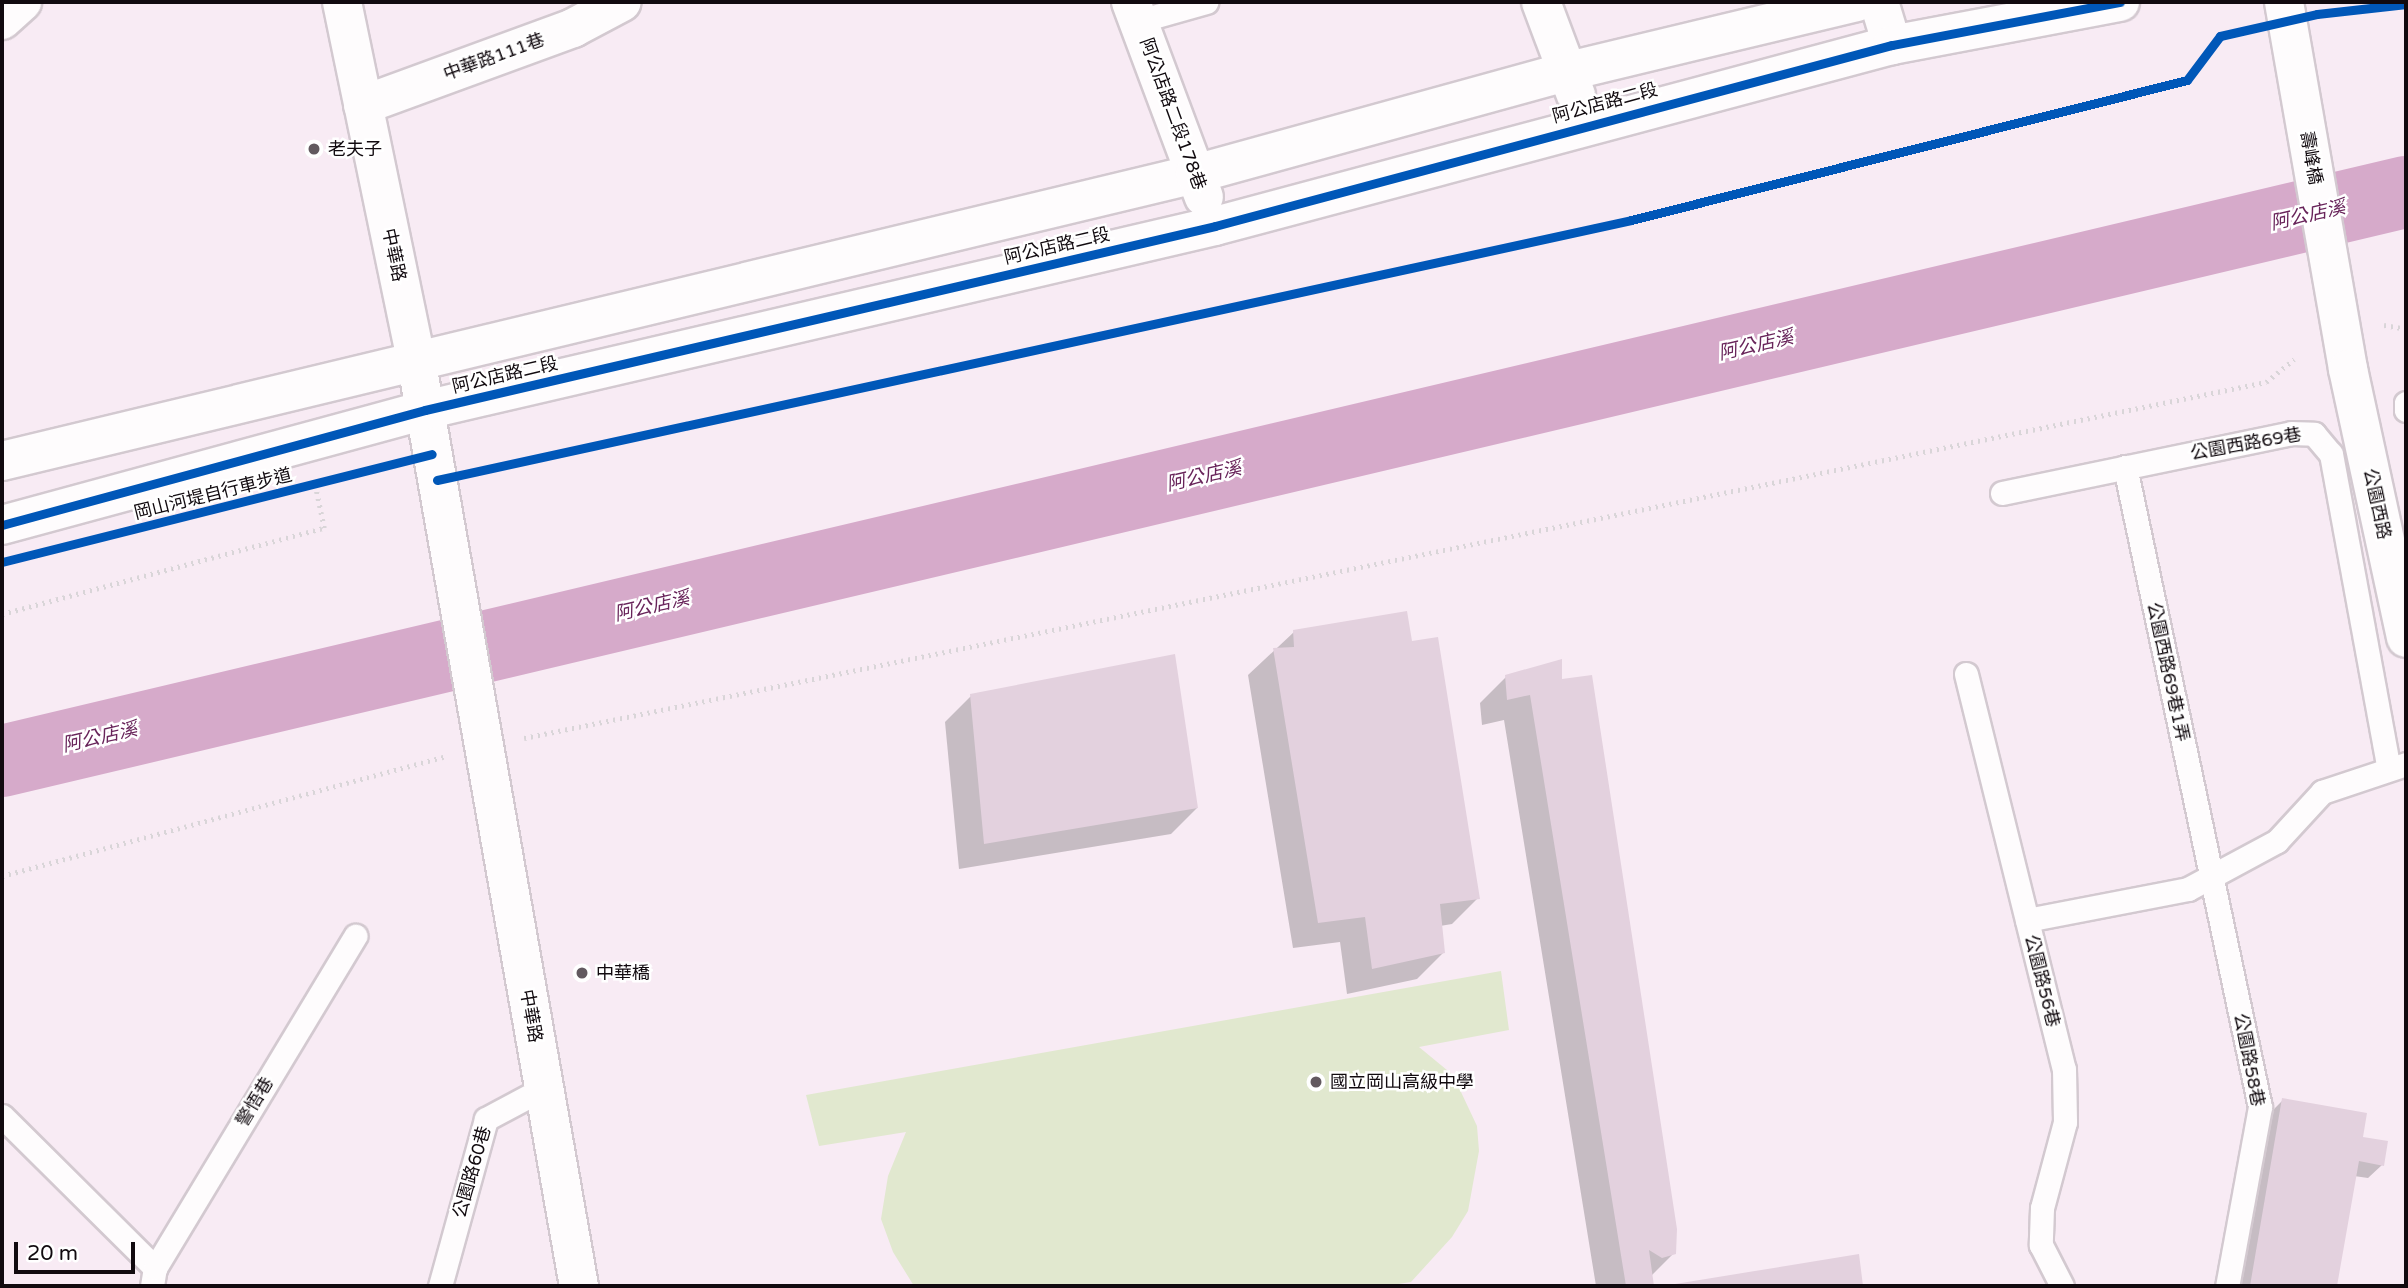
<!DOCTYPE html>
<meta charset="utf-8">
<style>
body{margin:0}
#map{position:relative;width:2408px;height:1288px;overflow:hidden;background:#f8ebf4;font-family:"Varela Round","Noto Sans TC",sans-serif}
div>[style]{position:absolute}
.green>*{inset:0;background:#e1e8cf}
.shadow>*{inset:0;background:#0003}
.river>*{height:72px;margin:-36px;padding:0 36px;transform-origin:36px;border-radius:36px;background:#d6aaca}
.building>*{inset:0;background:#e3d1de}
.path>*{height:4.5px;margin-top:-2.25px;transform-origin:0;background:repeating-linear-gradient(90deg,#d9d5d8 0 2px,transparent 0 7px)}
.roads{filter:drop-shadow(2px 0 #d3c9d0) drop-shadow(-2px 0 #d3c9d0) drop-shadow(0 2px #d3c9d0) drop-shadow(0 -2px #d3c9d0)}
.lane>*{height:23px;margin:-11.5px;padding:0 11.5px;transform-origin:11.5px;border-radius:11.5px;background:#fefcfd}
.street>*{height:38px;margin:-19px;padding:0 19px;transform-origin:19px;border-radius:19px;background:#fefcfd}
.cycleway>*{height:9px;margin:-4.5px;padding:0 4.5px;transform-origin:4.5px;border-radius:4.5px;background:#0057b8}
.dots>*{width:19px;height:19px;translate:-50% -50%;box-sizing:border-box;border:4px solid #fff;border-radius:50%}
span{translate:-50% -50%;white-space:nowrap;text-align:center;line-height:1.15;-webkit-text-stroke:5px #fff;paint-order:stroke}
.street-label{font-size:18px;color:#110a0f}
.poi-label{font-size:18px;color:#110a0f}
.left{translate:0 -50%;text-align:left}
.water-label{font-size:19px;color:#68245a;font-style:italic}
.frame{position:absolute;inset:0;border:4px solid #110a0f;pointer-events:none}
.scale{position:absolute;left:14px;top:1242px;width:121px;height:32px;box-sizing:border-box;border:4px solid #110a0f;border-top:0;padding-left:9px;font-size:21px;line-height:24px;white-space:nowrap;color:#110a0f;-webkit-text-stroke:5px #fff;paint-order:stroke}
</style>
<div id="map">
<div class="green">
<i style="clip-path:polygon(1501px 971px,1509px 1030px,1419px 1047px,1453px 1075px,1477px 1126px,1479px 1151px,1468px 1211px,1452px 1237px,1411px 1282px,1386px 1286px,914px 1286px,893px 1252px,881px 1219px,888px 1176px,906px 1132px,819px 1146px,806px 1095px)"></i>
</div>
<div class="shadow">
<i style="clip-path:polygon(1294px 632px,1410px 643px,1478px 898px,1452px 924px,1440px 926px,1443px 953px,1417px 979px,1347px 994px,1340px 942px,1293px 948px,1248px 675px)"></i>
<i style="clip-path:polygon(1506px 677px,1560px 681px,1674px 1253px,1651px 1276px,1653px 1286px,1596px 1286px,1504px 720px,1482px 725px,1480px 703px)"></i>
<i style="clip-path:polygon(971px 696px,1197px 808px,1171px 834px,959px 869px,945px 722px)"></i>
<i style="clip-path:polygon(2283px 1100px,2361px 1138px,2382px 1165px,2368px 1178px,2354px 1176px,2335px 1286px,2240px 1286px,2270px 1113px)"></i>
<i style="clip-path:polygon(1858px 1256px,1862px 1286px,1671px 1286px)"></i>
</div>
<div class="river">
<i style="left:2px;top:761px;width:2470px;rotate:-13.32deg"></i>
</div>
<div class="building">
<i style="clip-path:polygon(1407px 611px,1412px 641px,1438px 637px,1480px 899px,1440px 904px,1445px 953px,1372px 969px,1365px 917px,1318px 923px,1273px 648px,1294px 647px,1293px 630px)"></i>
<i style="clip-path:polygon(1175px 654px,1198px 808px,984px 844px,970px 694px)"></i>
<i style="clip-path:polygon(1562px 659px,1562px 679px,1592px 675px,1677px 1229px,1676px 1254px,1662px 1258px,1649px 1250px,1654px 1286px,1626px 1286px,1530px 695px,1507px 700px,1505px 675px)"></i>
<i style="clip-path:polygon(2282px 1098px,2367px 1113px,2363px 1137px,2388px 1141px,2384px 1166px,2359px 1161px,2337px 1286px,2250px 1286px)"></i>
<i style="clip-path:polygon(1859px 1254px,1863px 1286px,1669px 1286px,1669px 1285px)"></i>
</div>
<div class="path">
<i style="left:2384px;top:325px;width:22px;rotate:10deg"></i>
<i style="left:2px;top:614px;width:333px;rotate:-15deg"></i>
<i style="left:324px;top:528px;width:44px;rotate:-101.8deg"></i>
<i style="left:524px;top:738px;width:1778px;rotate:-11.55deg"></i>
<i style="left:2266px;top:382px;width:36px;rotate:-39deg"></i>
<i style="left:2px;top:876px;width:461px;rotate:-15.1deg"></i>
</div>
<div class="roads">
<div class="lane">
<i style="left:1139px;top:21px;width:70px;rotate:-15.8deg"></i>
<i style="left:2406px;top:403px;width:7px;rotate:90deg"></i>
<i style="left:2125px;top:467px;width:654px;rotate:78.09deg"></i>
<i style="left:2260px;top:1107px;width:182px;rotate:100.4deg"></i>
<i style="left:2002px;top:493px;width:295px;rotate:-11.7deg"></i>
<i style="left:2291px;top:433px;width:23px;rotate:2deg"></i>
<i style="left:2314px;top:434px;width:26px;rotate:50deg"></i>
<i style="left:2331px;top:454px;width:320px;rotate:79.6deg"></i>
<i style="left:1966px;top:674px;width:407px;rotate:76.1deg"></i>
<i style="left:2064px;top:1069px;width:53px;rotate:88.9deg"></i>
<i style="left:2065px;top:1122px;width:89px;rotate:105deg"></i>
<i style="left:2042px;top:1208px;width:37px;rotate:92deg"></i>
<i style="left:2041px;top:1245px;width:46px;rotate:62.9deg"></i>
<i style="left:2027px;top:920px;width:164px;rotate:-10.9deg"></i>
<i style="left:2188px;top:889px;width:101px;rotate:-28.3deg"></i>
<i style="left:2277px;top:841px;width:67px;rotate:-47.4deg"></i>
<i style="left:2322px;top:792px;width:89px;rotate:-18.4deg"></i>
<i style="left:2px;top:1116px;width:216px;rotate:44.8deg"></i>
<i style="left:152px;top:1286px;width:18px;rotate:-81deg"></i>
<i style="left:155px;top:1268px;width:388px;rotate:-58.9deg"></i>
<i style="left:440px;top:1286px;width:173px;rotate:-74.6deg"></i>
<i style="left:486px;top:1119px;width:66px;rotate:-28.1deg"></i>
</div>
<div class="street">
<i style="left:342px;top:2px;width:365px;rotate:78.3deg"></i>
<i style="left:416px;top:359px;width:941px;rotate:80.03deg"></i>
<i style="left:1131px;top:2px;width:208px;rotate:69.5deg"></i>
<i style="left:1541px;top:2px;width:99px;rotate:69.4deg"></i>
<i style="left:1879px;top:2px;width:45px;rotate:73.2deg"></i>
<i style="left:2284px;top:2px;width:373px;rotate:80.1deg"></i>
<i style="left:2348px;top:369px;width:275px;rotate:77.8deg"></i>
<i style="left:2px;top:20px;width:27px;rotate:-42deg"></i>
<i style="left:363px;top:105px;width:224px;rotate:-20.1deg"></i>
<i style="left:573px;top:28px;width:55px;rotate:-28deg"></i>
<i style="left:2px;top:461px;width:1227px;rotate:-13.53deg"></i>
<i style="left:1195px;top:174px;width:388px;rotate:-15.4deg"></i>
<i style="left:1569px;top:71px;width:296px;rotate:-13.5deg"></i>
<i style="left:2px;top:525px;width:438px;rotate:-15.2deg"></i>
<i style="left:425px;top:410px;width:811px;rotate:-13.11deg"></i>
<i style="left:1215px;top:226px;width:701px;rotate:-14.97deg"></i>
<i style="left:1892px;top:45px;width:232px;rotate:-10.7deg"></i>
</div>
</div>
<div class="cycleway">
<i style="left:437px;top:480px;width:1222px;rotate:-12.28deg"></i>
<i style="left:1631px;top:220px;width:573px;rotate:-14.13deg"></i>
<i style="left:2187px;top:80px;width:55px;rotate:-53.1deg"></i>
<i style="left:2220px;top:36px;width:99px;rotate:-12.8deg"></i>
<i style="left:2317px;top:14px;width:90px;rotate:-6.4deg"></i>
<i style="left:2px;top:525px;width:438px;rotate:-15.2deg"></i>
<i style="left:425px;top:410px;width:811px;rotate:-13.11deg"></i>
<i style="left:1215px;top:226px;width:701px;rotate:-14.97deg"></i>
<i style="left:1892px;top:45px;width:232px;rotate:-10.7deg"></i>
<i style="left:2px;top:562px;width:443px;rotate:-14.1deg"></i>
</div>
<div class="dots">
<i style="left:314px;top:149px;background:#62595f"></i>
<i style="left:582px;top:973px;background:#62595f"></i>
<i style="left:1316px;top:1082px;background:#62595f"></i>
</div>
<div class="street-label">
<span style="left:494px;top:57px;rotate:-20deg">中華路111巷</span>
<span style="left:1605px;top:103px;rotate:-15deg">阿公店路二段</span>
<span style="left:1173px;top:114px;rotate:70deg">阿公店路二段178巷</span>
<span style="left:2311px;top:158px;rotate:80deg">壽峰橋</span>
<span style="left:1057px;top:246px;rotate:-13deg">阿公店路二段</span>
<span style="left:394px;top:255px;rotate:78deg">中華路</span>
<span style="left:505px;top:375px;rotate:-13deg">阿公店路二段</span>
<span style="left:2246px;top:444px;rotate:-10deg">公園西路69巷</span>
<span style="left:213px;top:494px;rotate:-14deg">岡山河堤自行車步道</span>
<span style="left:2377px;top:504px;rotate:78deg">公園西路</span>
<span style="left:2168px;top:672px;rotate:78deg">公園西路69巷1弄</span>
<span style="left:2042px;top:981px;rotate:76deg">公園路56巷</span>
<span style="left:531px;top:1016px;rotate:80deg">中華路</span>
<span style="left:2249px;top:1060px;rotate:79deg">公園路58巷</span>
<span style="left:255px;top:1102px;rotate:-59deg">警悟巷</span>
<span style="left:472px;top:1172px;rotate:-74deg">公園路60巷</span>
</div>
<div class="poi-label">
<span class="left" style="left:328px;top:149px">老夫子</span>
<span class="left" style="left:596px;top:973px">中華橋</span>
<span class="left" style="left:1330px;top:1082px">國立岡山高級中學</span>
</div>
<div class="water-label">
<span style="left:2308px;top:216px;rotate:-13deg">阿公店溪</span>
<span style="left:1756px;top:346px;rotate:-13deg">阿公店溪</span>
<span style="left:1204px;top:477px;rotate:-13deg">阿公店溪</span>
<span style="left:652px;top:607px;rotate:-13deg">阿公店溪</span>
<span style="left:100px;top:738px;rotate:-13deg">阿公店溪</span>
</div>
<div class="frame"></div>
<div class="scale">20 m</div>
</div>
